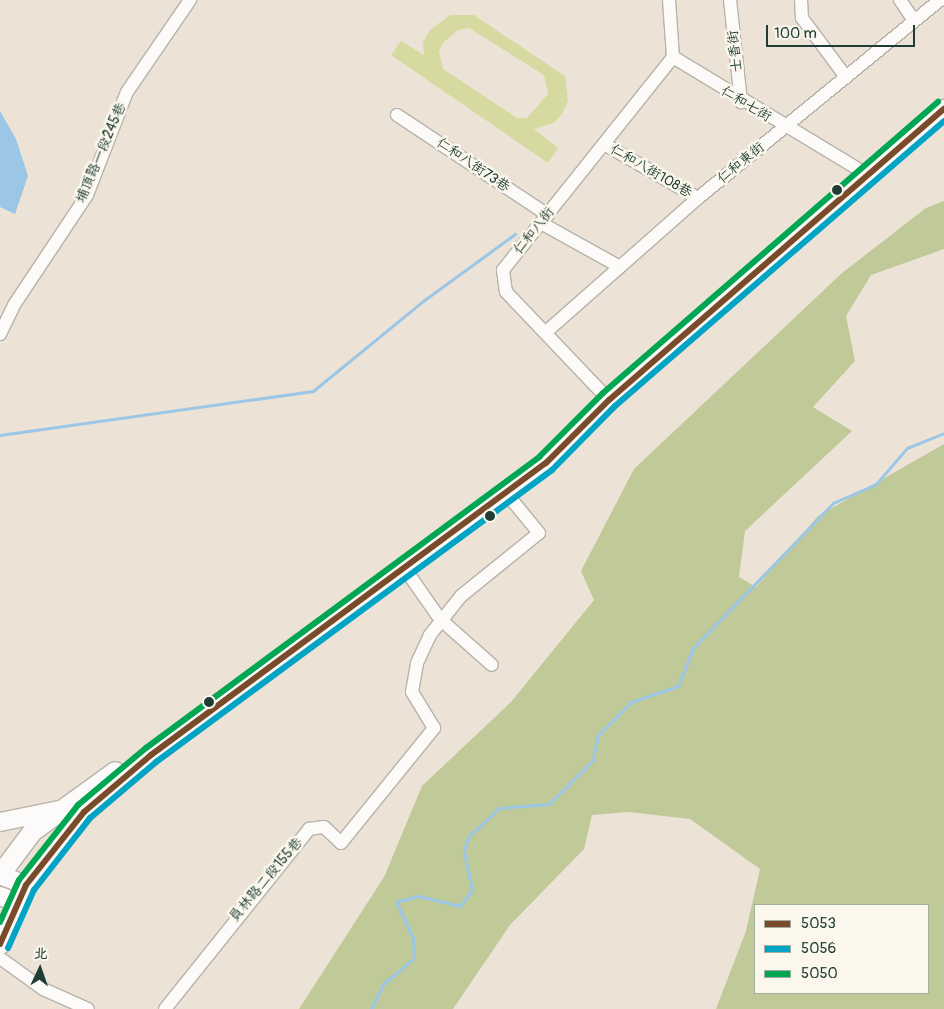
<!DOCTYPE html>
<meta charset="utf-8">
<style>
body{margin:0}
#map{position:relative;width:944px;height:1009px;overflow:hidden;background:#ece3d6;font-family:Pangolin,"LXGW WenKai TC",sans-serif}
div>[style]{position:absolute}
.green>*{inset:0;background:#d7daa0}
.forest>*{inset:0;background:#c0c998}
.water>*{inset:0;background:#9bc6e6}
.stream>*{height:3px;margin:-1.5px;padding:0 1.5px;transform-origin:1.5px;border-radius:1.5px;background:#9bc6e6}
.roads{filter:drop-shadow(1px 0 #b6b3a9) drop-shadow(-1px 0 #b6b3a9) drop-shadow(0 1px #b6b3a9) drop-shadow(0 -1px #b6b3a9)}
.minor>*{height:12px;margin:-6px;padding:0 6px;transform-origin:6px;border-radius:6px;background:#fcfbf9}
.secondary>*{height:18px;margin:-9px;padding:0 9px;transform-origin:9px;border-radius:9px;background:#fcfbf9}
.primary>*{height:19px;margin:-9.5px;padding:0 9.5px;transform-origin:9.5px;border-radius:9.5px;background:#fcfbf9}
.bus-1>*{height:6px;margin:-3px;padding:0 3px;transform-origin:3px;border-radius:3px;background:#7a4b2a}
.bus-2>*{height:6px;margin:-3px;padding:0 3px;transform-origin:3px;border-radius:3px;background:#02a4c6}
.bus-3>*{height:6px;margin:-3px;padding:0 3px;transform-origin:3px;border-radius:3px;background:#00a651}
.dots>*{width:14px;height:14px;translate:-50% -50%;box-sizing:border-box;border:2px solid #fbf7ec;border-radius:50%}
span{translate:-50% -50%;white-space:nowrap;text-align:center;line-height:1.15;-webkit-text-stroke:5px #fbf7ec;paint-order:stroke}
.street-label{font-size:14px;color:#1f3d34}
.legend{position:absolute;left:754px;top:904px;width:175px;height:90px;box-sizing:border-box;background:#fbf7ec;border:1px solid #a3ada2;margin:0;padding:6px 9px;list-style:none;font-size:15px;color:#1f3d34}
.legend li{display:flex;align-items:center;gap:10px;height:25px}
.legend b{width:25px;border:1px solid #a3ada2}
.north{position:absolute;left:15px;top:944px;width:50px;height:50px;-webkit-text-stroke:4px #fbf7ec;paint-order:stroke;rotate:3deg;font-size:14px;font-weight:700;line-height:20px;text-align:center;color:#1f3d34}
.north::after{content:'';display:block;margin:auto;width:18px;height:22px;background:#1f3d34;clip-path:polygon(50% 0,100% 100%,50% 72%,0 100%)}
.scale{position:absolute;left:766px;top:25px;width:149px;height:22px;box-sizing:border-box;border:2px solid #1f3d34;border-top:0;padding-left:6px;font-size:15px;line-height:18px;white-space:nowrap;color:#1f3d34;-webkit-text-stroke:4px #fbf7ec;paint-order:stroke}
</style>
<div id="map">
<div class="green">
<i style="clip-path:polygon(evenodd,450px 15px,474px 15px,565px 76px,568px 101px,562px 114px,554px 123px,534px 129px,558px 148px,548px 163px,391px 55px,401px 41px,424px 55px,423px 42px,430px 30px,450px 15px,469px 28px,544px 75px,548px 94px,527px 118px,517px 118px,443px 69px,439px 52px,443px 43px,458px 30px,469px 28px)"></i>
</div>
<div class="forest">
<i style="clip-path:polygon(evenodd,944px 201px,944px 249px,871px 275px,846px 316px,855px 361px,813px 407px,852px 431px,745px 531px,739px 577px,756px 587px,818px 516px,944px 444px,944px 1009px,716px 1009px,746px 931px,760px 869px,690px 819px,629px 812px,592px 815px,584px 849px,510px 925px,453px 1009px,299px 1009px,384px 877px,422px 786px,511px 702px,594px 600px,581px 571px,634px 469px,842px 273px,926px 208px,944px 201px,755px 905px,928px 905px,928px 993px,755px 993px,755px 905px)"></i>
</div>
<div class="water">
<i style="clip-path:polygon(0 111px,16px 139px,28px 176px,15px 214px,0 207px)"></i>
</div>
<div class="stream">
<i style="left:0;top:435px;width:316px;rotate:-8deg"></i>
<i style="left:313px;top:391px;width:142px;rotate:-39.3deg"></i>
<i style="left:423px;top:301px;width:114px;rotate:-36.1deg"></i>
<i style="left:371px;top:1009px;width:28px;rotate:-64deg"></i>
<i style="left:383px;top:984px;width:40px;rotate:-40deg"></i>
<i style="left:414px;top:958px;width:20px;rotate:-93deg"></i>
<i style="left:413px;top:938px;width:40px;rotate:-115deg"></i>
<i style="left:396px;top:902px;width:24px;rotate:-15deg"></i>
<i style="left:419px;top:896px;width:42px;rotate:13.7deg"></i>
<i style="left:460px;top:906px;width:20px;rotate:-53deg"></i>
<i style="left:472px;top:890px;width:40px;rotate:-102deg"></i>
<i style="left:464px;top:851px;width:15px;rotate:-74deg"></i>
<i style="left:468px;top:837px;width:42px;rotate:-43.1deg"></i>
<i style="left:499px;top:808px;width:50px;rotate:-4.6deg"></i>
<i style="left:549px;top:804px;width:62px;rotate:-45deg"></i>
<i style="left:593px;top:760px;width:25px;rotate:-79deg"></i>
<i style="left:598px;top:735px;width:47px;rotate:-45deg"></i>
<i style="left:631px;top:702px;width:50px;rotate:-18.8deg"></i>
<i style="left:678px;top:686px;width:41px;rotate:-68.5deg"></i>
<i style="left:693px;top:648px;width:202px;rotate:-46deg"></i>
<i style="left:833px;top:503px;width:47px;rotate:-23.8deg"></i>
<i style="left:876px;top:484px;width:48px;rotate:-49.3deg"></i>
<i style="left:907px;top:448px;width:40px;rotate:-22deg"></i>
</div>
<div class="roads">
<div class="minor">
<i style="left:669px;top:0;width:57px;rotate:86deg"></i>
<i style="left:673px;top:57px;width:232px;rotate:31.2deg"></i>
<i style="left:730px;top:0;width:103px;rotate:83.8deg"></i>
<i style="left:801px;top:0;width:18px;rotate:87deg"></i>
<i style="left:802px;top:18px;width:74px;rotate:53.3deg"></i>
<i style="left:900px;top:0;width:25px;rotate:56deg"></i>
<i style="left:397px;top:115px;width:181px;rotate:33.5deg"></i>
<i style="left:604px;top:144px;width:108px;rotate:29.9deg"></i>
<i style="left:541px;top:223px;width:90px;rotate:29.1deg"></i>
<i style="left:546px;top:332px;width:203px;rotate:-41.4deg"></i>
<i style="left:698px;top:198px;width:313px;rotate:-39.3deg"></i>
<i style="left:0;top:334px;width:32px;rotate:-64deg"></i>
<i style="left:14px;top:305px;width:132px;rotate:-56.4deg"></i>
<i style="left:87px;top:195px;width:110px;rotate:-68.8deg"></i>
<i style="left:127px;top:92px;width:112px;rotate:-55.6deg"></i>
<i style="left:609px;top:400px;width:149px;rotate:-133.6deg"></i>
<i style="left:506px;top:292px;width:22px;rotate:-98deg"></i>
<i style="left:503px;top:270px;width:273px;rotate:-51.4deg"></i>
<i style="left:405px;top:569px;width:61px;rotate:55deg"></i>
<i style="left:440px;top:619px;width:69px;rotate:41.5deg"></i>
<i style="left:0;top:958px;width:53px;rotate:35.8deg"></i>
<i style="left:43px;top:989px;width:49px;rotate:24deg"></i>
<i style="left:165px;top:1009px;width:231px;rotate:-51.3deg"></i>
<i style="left:309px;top:829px;width:15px;rotate:-8deg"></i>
<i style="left:324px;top:827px;width:23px;rotate:43deg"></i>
<i style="left:341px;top:843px;width:148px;rotate:-51deg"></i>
<i style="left:434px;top:728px;width:42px;rotate:-121.4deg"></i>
<i style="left:412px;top:692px;width:29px;rotate:-80deg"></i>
<i style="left:417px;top:663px;width:31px;rotate:-65deg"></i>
<i style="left:430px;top:635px;width:50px;rotate:-51.5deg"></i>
<i style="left:461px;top:596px;width:100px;rotate:-38.9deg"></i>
<i style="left:539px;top:533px;width:50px;rotate:-129.4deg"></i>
</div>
<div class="secondary">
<i style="left:0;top:822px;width:60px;rotate:-11.5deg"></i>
<i style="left:0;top:875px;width:28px;rotate:21deg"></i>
<i style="left:0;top:896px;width:17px;rotate:21deg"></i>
</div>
<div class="primary">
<i style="left:0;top:874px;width:54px;rotate:-53.3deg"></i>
<i style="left:32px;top:831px;width:102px;rotate:-35.9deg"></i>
<i style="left:0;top:944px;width:64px;rotate:-66.2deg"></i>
<i style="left:26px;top:885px;width:93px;rotate:-51.5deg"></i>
<i style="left:84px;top:812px;width:88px;rotate:-40.4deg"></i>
<i style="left:151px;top:755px;width:491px;rotate:-36.5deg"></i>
<i style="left:546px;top:463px;width:89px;rotate:-45deg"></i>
<i style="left:609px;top:400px;width:444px;rotate:-41deg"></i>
</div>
</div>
<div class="bus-1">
<i style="left:0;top:944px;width:64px;rotate:-66.2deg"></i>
<i style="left:26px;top:885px;width:93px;rotate:-51.5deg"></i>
<i style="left:84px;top:812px;width:88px;rotate:-40.4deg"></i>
<i style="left:151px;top:755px;width:491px;rotate:-36.5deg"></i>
<i style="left:546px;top:463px;width:89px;rotate:-45deg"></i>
<i style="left:609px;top:400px;width:444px;rotate:-41deg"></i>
</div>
<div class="bus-2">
<i style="left:8px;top:948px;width:64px;rotate:-65.9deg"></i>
<i style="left:34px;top:890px;width:91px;rotate:-52.1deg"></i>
<i style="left:90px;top:818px;width:87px;rotate:-40.3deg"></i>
<i style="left:156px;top:762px;width:492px;rotate:-36.4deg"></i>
<i style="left:552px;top:470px;width:90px;rotate:-45.5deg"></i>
<i style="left:615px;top:406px;width:435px;rotate:-40.9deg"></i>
</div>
<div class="bus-3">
<i style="left:0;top:922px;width:46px;rotate:-65.7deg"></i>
<i style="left:19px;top:880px;width:95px;rotate:-51.8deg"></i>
<i style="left:78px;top:805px;width:89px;rotate:-40deg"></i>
<i style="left:146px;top:748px;width:490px;rotate:-36.5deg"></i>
<i style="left:540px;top:456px;width:89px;rotate:-45deg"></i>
<i style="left:603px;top:393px;width:444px;rotate:-41deg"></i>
</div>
<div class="dots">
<i style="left:837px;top:190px;background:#1f3d34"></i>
<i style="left:490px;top:516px;background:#1f3d34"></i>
<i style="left:209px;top:702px;background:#1f3d34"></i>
</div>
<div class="street-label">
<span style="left:735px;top:51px;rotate:-96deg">士香街</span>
<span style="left:746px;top:104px;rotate:31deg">仁和七街</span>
<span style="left:101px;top:153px;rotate:-67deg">埔頂路一段245巷</span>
<span style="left:741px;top:163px;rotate:-39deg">仁和東街</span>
<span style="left:473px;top:165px;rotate:34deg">仁和八街73巷</span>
<span style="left:651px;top:171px;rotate:30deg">仁和八街108巷</span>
<span style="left:534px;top:231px;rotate:-51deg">仁和八街</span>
<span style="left:266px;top:880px;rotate:-50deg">員林路二段155巷</span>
</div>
<ul class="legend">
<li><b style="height:6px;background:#7a4b2a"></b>5053</li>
<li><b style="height:6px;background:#02a4c6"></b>5056</li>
<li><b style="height:6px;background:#00a651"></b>5050</li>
</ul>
<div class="north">北</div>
<div class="scale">100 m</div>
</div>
